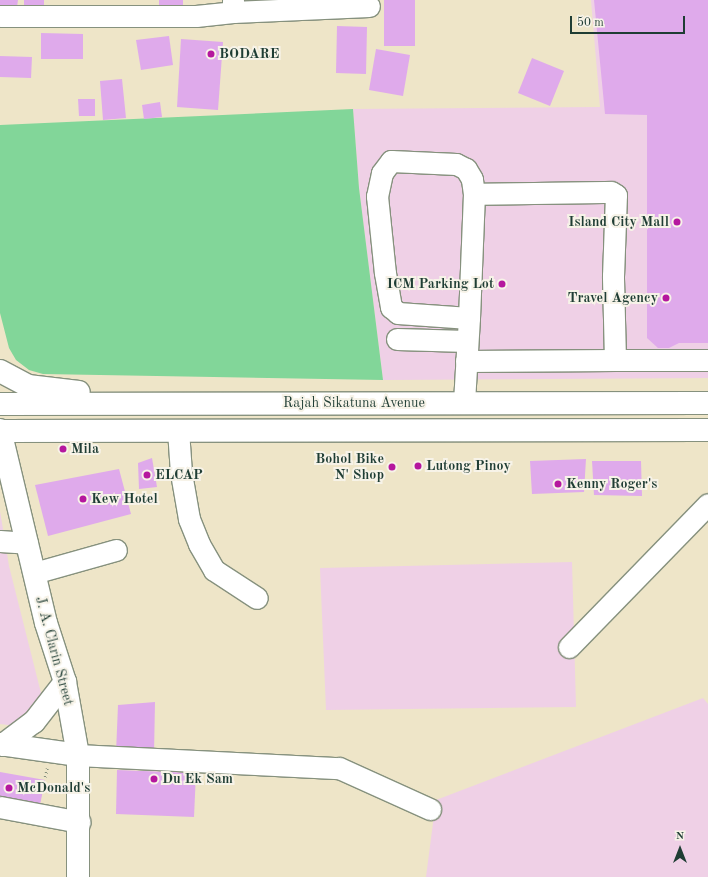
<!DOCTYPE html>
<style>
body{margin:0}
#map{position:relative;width:708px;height:877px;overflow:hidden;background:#eee5c8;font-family:"Old Standard TT",serif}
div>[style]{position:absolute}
.built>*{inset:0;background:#efd0e6}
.green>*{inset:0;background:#82d699}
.building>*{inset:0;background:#dfaaeb}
.path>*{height:2.5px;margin-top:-1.25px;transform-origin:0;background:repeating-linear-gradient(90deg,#86917e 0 1px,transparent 0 4px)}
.roads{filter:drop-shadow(1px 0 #86917e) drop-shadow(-1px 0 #86917e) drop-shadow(0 1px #86917e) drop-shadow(0 -1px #86917e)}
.minor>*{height:21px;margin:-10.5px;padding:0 10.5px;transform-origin:10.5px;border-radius:10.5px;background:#fff}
.major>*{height:22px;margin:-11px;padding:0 11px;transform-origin:11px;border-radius:11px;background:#fff}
.dots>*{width:11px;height:11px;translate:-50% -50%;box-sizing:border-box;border:2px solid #f7f3e8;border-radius:50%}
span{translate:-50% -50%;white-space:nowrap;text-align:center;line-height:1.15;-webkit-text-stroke:4px #f7f3e8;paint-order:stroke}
.poi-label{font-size:14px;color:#1f3d34;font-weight:700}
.left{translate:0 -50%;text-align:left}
.right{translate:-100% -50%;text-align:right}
.street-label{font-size:14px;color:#1f3d34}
.north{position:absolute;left:660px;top:829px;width:40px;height:40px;-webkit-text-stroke:3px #f7f3e8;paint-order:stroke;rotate:0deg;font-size:11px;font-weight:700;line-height:16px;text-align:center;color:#1f3d34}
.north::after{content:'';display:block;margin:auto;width:14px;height:18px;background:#1f3d34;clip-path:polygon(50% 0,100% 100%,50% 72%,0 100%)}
.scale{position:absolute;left:570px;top:16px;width:115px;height:18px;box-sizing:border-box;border:2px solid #1f3d34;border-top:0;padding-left:5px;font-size:12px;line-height:14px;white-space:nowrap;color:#1f3d34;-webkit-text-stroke:3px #f7f3e8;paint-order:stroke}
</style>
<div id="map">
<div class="built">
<i style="clip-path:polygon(591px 0,708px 0,708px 378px,383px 380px,359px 188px,353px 109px,600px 107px)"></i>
<i style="clip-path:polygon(0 511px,9px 566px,42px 697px,16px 726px,0 724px)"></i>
<i style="clip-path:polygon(572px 562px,576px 707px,326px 710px,320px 568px)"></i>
<i style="clip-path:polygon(703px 698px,708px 704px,708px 877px,426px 877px,436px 800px)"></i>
</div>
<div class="green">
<i style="clip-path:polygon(353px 109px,359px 188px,383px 380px,43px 374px,29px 370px,16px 360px,9px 348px,0 313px,0 125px)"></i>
</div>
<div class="building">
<i style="clip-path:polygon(0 0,18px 0,17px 7px,0 5px)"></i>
<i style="clip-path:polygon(24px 0,44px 0,44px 6px,24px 6px)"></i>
<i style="clip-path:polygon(159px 0,183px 0,183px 7px,159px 8px)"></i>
<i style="clip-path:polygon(384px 0,415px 0,415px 46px,384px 46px)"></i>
<i style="clip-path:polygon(594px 0,708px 0,708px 343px,679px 343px,669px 348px,658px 348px,647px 338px,647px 115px,605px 114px)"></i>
<i style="clip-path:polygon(337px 26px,367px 27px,366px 74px,336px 73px)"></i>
<i style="clip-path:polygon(41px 33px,83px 34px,83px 59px,41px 59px)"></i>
<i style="clip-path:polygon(169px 36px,173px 65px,141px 70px,136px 40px)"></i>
<i style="clip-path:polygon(181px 39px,223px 42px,218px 110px,177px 107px)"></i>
<i style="clip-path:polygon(376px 49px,410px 55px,403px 96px,369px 90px)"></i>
<i style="clip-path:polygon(0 56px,32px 57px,31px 78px,0 77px)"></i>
<i style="clip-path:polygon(532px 58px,564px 71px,550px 106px,518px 93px)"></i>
<i style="clip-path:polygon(122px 79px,126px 118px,103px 120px,100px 81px)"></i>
<i style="clip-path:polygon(78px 99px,95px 99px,95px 116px,79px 116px)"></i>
<i style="clip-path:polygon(160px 102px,162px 117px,144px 119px,142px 105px)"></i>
<i style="clip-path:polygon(152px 458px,157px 487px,139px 489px,138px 463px)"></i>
<i style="clip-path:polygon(586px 459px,584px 492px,532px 494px,530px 461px)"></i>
<i style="clip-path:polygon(592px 461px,641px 461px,642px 496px,594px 495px)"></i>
<i style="clip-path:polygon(119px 469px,131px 514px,48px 536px,35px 485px)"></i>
<i style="clip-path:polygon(155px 702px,154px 754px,116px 753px,118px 705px)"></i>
<i style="clip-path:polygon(117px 770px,196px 773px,194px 817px,116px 814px)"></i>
<i style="clip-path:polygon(0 772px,45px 780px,39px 810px,0 802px)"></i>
</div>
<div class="path">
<i style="left:45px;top:777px;width:9px;rotate:-77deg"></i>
</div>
<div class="roads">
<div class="minor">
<i style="left:233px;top:12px;width:136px;rotate:-2.5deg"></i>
<i style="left:0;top:16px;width:196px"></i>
<i style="left:196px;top:16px;width:37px;rotate:-6deg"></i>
<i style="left:233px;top:12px;width:12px;rotate:-90deg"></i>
<i style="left:397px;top:339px;width:70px;rotate:1.6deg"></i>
<i style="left:615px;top:360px;width:93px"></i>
<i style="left:466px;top:361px;width:149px;rotate:-0.4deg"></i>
<i style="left:615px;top:360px;width:84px;rotate:-91.4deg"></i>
<i style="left:613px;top:276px;width:81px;rotate:-87.9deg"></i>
<i style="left:616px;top:195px;width:6px;rotate:-149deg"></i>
<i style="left:611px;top:192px;width:137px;rotate:179.2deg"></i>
<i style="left:464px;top:402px;width:84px;rotate:-86.6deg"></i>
<i style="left:469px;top:318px;width:124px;rotate:-87.7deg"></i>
<i style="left:474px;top:194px;width:15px;rotate:-98deg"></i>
<i style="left:472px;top:179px;width:12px;rotate:-121deg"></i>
<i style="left:466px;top:169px;width:11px;rotate:-153deg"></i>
<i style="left:456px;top:164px;width:65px;rotate:-177.4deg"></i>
<i style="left:391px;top:161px;width:15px;rotate:127deg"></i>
<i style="left:382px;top:173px;width:24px;rotate:102deg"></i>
<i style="left:377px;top:196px;width:77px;rotate:84.1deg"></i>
<i style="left:385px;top:273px;width:35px;rotate:80deg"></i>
<i style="left:391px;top:307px;width:9px;rotate:41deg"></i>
<i style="left:398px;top:313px;width:71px;rotate:4deg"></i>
<i style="left:178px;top:430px;width:43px;rotate:86deg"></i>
<i style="left:181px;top:473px;width:47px;rotate:80.1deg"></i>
<i style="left:189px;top:519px;width:27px;rotate:68deg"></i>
<i style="left:199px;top:544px;width:30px;rotate:60deg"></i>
<i style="left:214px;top:570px;width:51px;rotate:33.1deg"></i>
<i style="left:0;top:541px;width:27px;rotate:4deg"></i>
<i style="left:34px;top:573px;width:85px;rotate:-15.7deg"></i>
<i style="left:569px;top:647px;width:199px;rotate:-45.8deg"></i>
<i style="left:78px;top:755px;width:261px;rotate:2.9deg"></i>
<i style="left:339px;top:768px;width:100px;rotate:24.3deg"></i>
<i style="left:0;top:807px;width:81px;rotate:10.6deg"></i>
</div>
<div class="major">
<i style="left:0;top:371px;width:32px;rotate:28deg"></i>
<i style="left:28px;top:386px;width:51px;rotate:6.7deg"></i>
<i style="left:0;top:404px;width:708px;rotate:-0.08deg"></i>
<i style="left:0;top:430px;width:198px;rotate:76.6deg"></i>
<i style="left:46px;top:623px;width:62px;rotate:72.1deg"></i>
<i style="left:65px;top:682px;width:74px;rotate:79.9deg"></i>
<i style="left:78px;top:755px;width:122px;rotate:90deg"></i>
<i style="left:0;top:431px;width:708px;rotate:-0.08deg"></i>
<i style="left:0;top:744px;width:79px;rotate:8deg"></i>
<i style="left:3px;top:745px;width:39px;rotate:-37deg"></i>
<i style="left:34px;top:722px;width:51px;rotate:-52.2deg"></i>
</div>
</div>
<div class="dots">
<i style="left:211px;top:54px;background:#b5179e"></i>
<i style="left:677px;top:222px;background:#b5179e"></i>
<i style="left:502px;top:284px;background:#b5179e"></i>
<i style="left:666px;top:298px;background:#b5179e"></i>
<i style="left:63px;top:449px;background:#b5179e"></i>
<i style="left:418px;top:466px;background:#b5179e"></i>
<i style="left:392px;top:467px;background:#b5179e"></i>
<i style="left:147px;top:475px;background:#b5179e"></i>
<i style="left:558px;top:484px;background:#b5179e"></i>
<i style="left:83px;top:499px;background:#b5179e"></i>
<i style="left:154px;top:779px;background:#b5179e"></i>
<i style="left:9px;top:788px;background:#b5179e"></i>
</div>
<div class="poi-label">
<span class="left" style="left:219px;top:54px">BODARE</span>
<span class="right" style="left:669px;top:222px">Island City Mall</span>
<span class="right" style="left:494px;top:284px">ICM Parking Lot</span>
<span class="right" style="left:658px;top:298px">Travel Agency</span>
<span class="left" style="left:71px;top:449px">Mila</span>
<span class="right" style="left:384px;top:467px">Bohol Bike<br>N' Shop</span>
<span class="left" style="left:426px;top:466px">Lutong Pinoy</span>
<span class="left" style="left:155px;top:475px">ELCAP</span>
<span class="left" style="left:566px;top:484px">Kenny Roger's</span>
<span class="left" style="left:91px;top:499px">Kew Hotel</span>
<span class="left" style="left:162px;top:779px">Du Ek Sam</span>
<span class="left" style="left:17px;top:788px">McDonald's</span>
</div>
<div class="street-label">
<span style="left:354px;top:403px">Rajah Sikatuna Avenue</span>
<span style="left:54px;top:651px;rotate:75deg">J. A. Clarin Street</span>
</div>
<div class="north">N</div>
<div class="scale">50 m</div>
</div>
